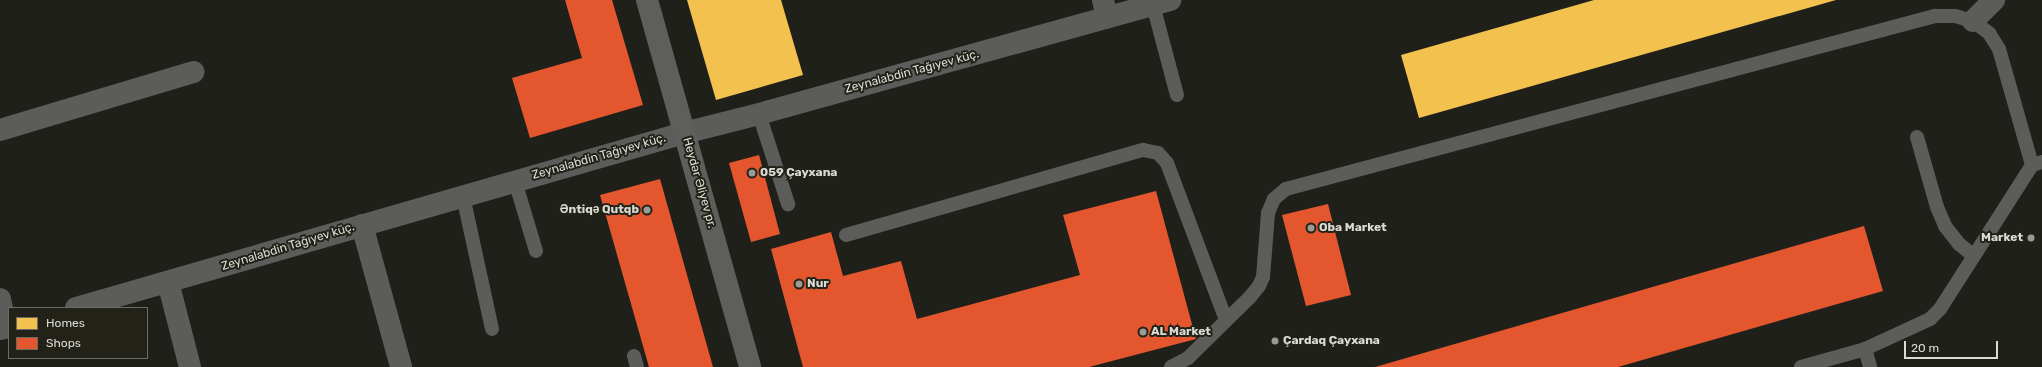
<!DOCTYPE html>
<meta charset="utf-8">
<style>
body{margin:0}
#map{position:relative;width:2042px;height:367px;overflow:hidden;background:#20201b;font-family:Rubik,sans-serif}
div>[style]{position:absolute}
.homes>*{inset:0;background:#f2c14e}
.shops>*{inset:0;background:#e4572e}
.service>*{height:14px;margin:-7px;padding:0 7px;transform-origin:7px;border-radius:7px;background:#5c5c5a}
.minor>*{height:22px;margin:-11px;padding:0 11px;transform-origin:11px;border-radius:11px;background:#5c5c5a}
.tertiary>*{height:22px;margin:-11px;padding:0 11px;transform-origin:11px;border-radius:11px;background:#5c5c5a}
.secondary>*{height:22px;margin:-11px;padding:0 11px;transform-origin:11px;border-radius:11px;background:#5e5e5c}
.dots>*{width:11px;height:11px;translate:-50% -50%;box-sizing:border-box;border:2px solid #222219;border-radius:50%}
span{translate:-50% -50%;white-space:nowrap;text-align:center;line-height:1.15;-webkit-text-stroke:4px #222219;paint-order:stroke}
.street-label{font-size:12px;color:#dcdcd6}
.poi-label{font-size:12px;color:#dcdcd6;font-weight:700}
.left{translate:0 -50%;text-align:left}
.right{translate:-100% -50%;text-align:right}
.legend{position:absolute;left:8px;top:307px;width:140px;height:52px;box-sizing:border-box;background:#222219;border:1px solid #6c6c65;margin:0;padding:5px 7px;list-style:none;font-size:12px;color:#dcdcd6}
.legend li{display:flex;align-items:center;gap:8px;height:20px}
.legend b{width:20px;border:1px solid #6c6c65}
.scale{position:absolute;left:1904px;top:341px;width:94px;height:18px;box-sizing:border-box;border:2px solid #dcdcd6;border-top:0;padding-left:5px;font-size:12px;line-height:14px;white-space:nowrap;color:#dcdcd6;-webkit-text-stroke:3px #222219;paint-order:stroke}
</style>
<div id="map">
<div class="homes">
<i style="clip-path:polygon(687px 0,781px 0,803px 75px,716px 100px)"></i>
<i style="clip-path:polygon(1594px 0,1836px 0,1419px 118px,1401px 55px)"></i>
</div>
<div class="shops">
<i style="clip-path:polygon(565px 0,612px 0,643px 105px,530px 138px,512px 78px,582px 58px)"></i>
<i style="clip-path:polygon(759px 155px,780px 234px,751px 242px,729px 163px)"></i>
<i style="clip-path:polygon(660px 179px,713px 367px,649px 367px,600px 195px)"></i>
<i style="clip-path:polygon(1156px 191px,1196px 339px,1089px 367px,803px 367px,771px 249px,831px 232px,843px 276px,901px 261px,917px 319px,1080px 275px,1063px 215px)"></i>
<i style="clip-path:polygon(1328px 204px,1351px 295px,1306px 306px,1282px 215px)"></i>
<i style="clip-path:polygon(1864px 226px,1883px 291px,1618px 367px,1375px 367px)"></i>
</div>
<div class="service">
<i style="left:1153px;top:5px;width:93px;rotate:75.1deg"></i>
<i style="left:759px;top:114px;width:95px;rotate:72.1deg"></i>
<i style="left:1917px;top:137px;width:73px;rotate:74.1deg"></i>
<i style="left:1937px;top:207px;width:21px;rotate:67deg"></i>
<i style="left:1945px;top:226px;width:23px;rotate:52deg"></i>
<i style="left:1959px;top:244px;width:19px;rotate:39deg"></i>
<i style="left:515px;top:181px;width:73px;rotate:73.3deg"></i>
<i style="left:463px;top:196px;width:136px;rotate:77.7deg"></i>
<i style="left:846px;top:235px;width:309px;rotate:-16deg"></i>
<i style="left:1143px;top:150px;width:15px;rotate:11deg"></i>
<i style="left:1158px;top:153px;width:13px;rotate:48deg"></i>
<i style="left:1167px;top:163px;width:168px;rotate:69.4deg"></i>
<i style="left:1865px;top:349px;width:19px;rotate:74deg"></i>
<i style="left:634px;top:356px;width:11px;rotate:75deg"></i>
<i style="left:1171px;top:367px;width:19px;rotate:-28deg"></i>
<i style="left:1188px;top:358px;width:87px;rotate:-44.5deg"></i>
<i style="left:1250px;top:297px;width:14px;rotate:-51deg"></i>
<i style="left:1259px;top:286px;width:10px;rotate:-66deg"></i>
<i style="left:1263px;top:277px;width:64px;rotate:-85.5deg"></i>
<i style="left:1268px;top:213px;width:15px;rotate:-67deg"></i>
<i style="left:1274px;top:199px;width:16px;rotate:-40deg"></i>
<i style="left:1286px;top:189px;width:672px;rotate:-14.93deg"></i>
<i style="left:1935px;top:16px;width:20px"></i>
<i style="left:1955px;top:16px;width:19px;rotate:16deg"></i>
<i style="left:1973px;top:21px;width:20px;rotate:37deg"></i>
<i style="left:1989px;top:33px;width:19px;rotate:58deg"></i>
<i style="left:1999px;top:49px;width:121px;rotate:74.1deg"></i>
<i style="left:1801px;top:367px;width:66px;rotate:-15.7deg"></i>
<i style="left:1865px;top:349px;width:72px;rotate:-24.8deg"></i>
<i style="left:1930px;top:319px;width:14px;rotate:-45deg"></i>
<i style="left:1940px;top:309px;width:171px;rotate:-57.4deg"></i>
<i style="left:2032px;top:165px;width:10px;rotate:-17deg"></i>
</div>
<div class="minor">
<i style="left:1103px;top:0;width:18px;rotate:77deg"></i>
<i style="left:1973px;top:21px;width:30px;rotate:-45deg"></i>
<i style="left:0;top:130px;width:202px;rotate:-16.7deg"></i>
<i style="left:362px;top:225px;width:147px;rotate:74.6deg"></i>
<i style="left:168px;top:282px;width:88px;rotate:75.5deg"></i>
<i style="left:0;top:299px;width:29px;rotate:78deg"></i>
</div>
<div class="tertiary">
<i style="left:76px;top:308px;width:633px;rotate:-16.06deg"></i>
<i style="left:684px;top:133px;width:77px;rotate:-14.2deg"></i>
<i style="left:759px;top:114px;width:427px;rotate:-15.5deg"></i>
<i style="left:0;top:329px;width:9px;rotate:-13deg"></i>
</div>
<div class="secondary">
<i style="left:647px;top:0;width:381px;rotate:74.3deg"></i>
</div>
<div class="dots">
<i style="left:752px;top:173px;background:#9a9a95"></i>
<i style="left:647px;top:210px;background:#9a9a95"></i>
<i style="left:1311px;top:228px;background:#9a9a95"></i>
<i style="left:2031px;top:238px;background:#9a9a95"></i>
<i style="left:799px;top:284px;background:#9a9a95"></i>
<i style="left:1143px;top:332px;background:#9a9a95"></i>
<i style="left:1275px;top:341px;background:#9a9a95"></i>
</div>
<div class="street-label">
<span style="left:912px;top:72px;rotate:-15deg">Zeynalabdin Tağıyev küç.</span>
<span style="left:599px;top:157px;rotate:-16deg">Zeynalabdin Tağıyev küç.</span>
<span style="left:699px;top:183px;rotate:74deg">Heydər Əliyev pr.</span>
<span style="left:288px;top:247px;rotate:-17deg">Zeynalabdin Tağıyev küç.</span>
</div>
<div class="poi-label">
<span class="left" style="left:760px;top:173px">059 Çayxana</span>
<span class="right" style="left:639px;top:210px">Əntiqə Qutqb</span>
<span class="left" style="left:1319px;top:228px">Oba Market</span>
<span class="right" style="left:2023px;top:238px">Market</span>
<span class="left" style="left:807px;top:284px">Nur</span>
<span class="left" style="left:1151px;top:332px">AL Market</span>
<span class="left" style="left:1283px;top:341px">Çardaq Çayxana</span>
</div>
<ul class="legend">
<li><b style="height:11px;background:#f2c14e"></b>Homes</li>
<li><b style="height:11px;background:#e4572e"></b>Shops</li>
</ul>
<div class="scale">20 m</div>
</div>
